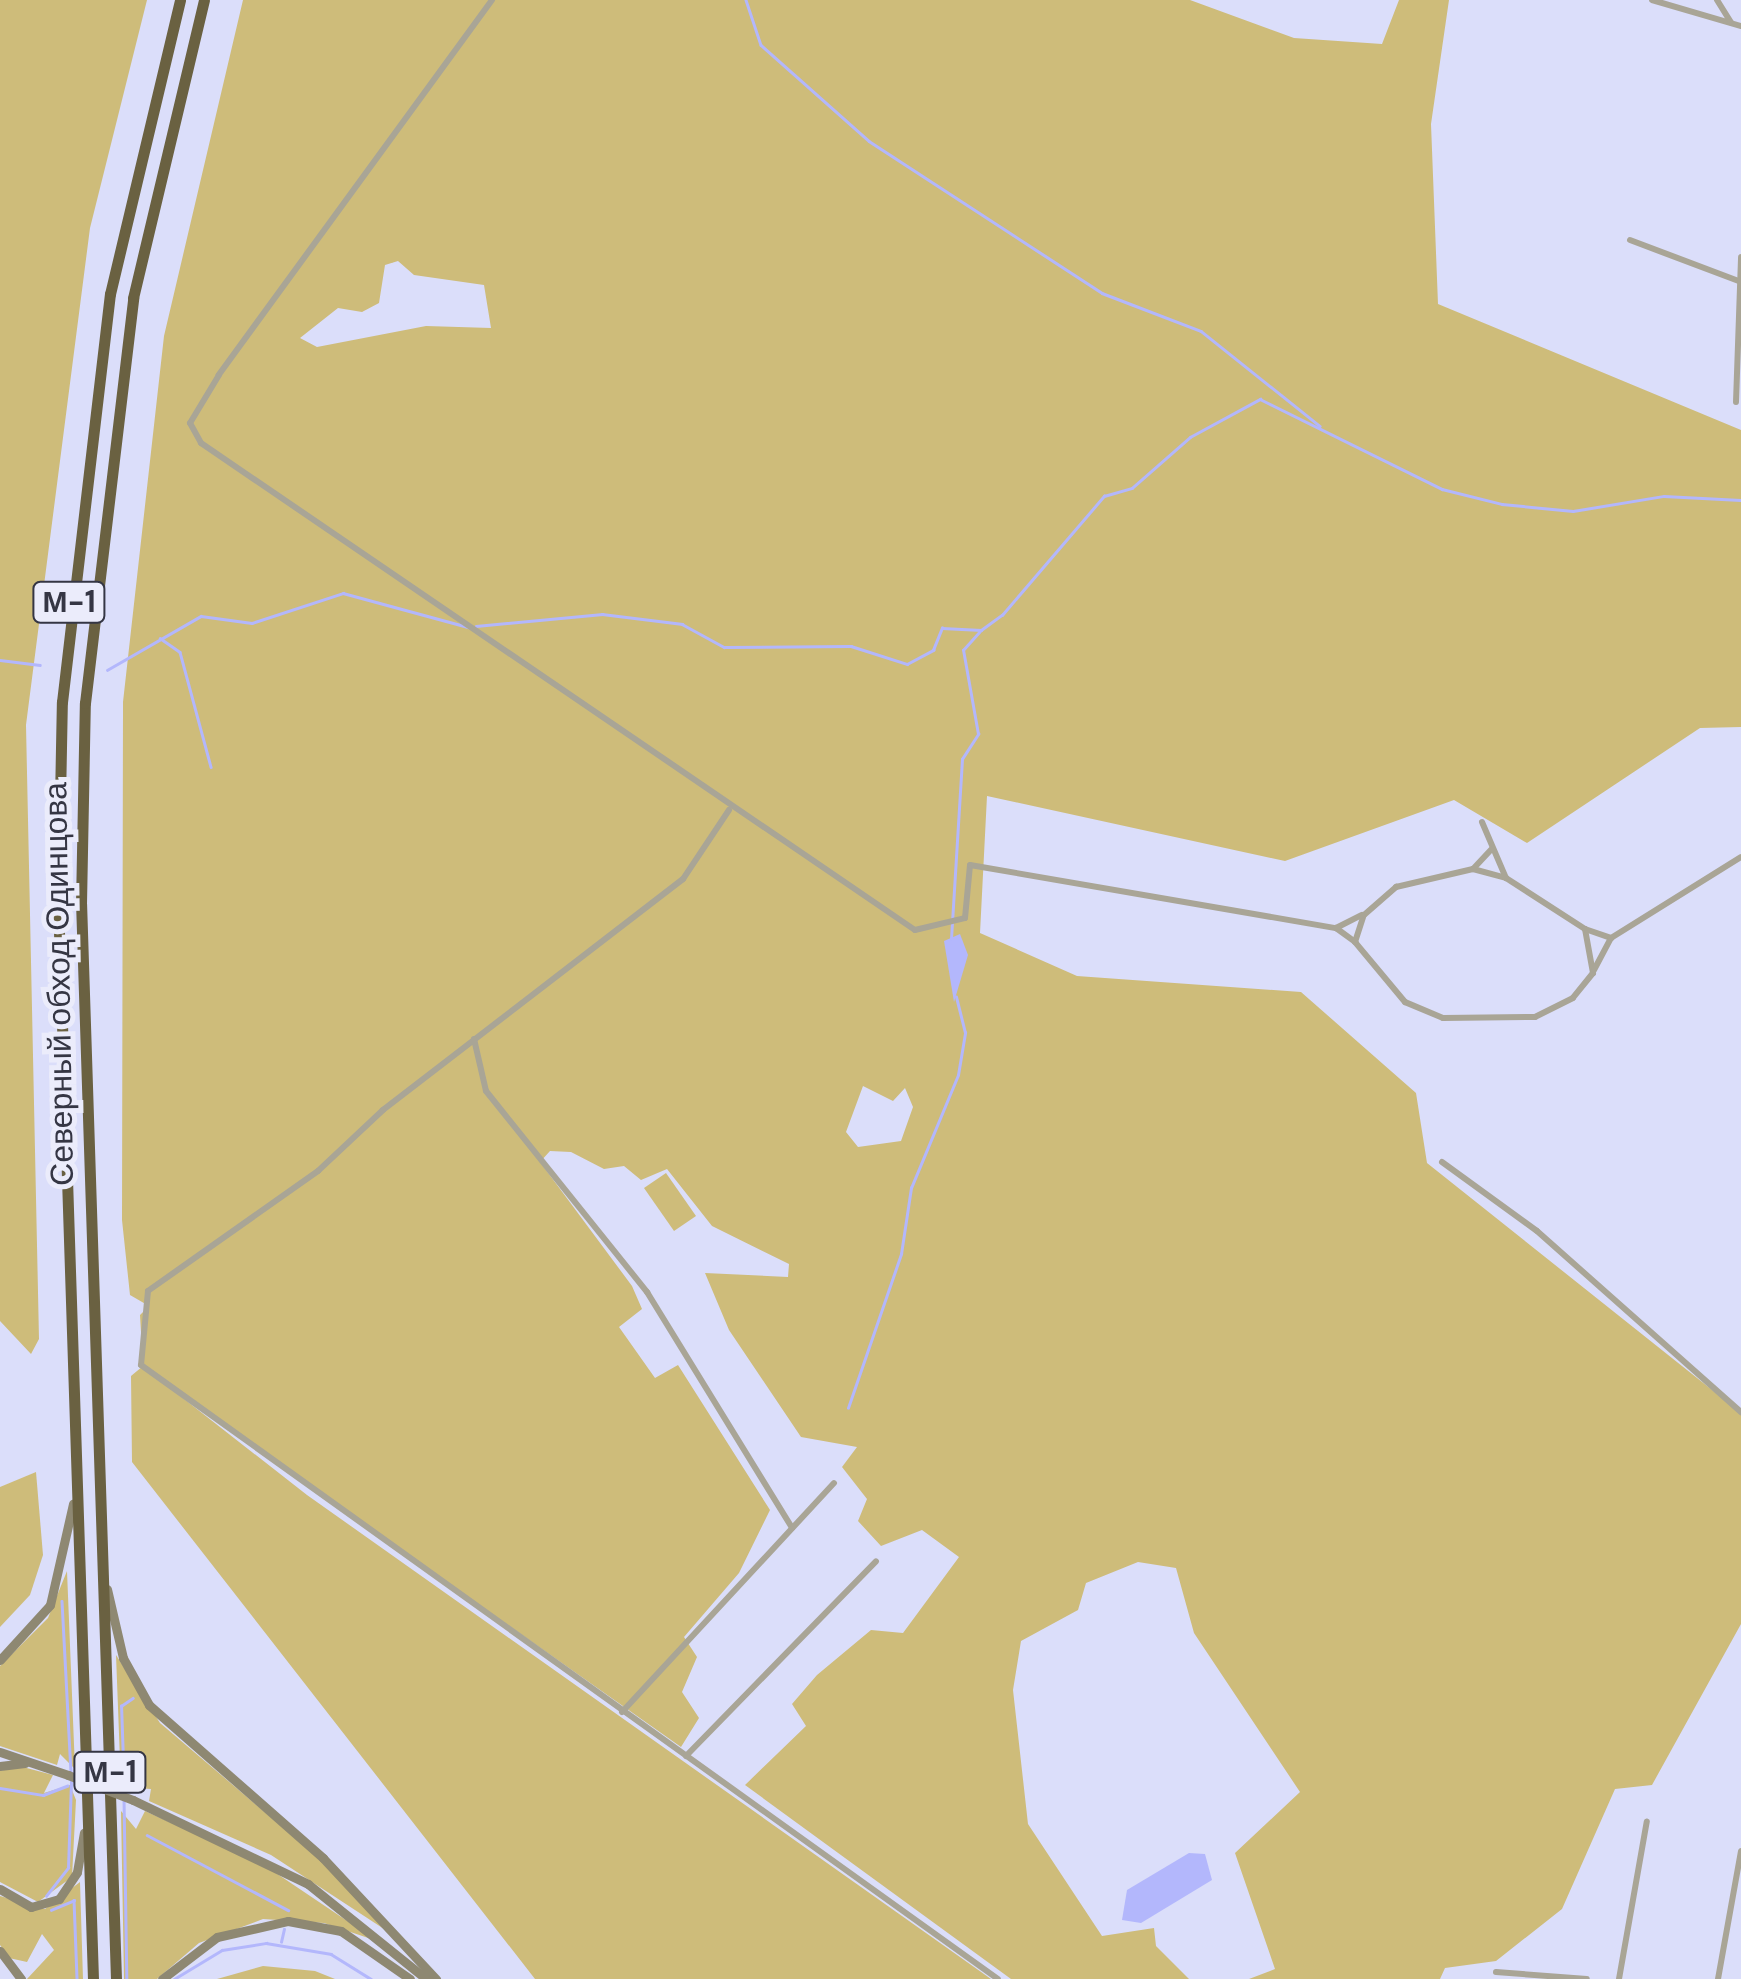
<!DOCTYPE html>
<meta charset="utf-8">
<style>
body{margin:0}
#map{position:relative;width:1741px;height:1979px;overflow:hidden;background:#dbdefa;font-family:"DM Sans",sans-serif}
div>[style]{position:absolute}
.green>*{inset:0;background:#cebc7a}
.water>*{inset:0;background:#b3b7fc}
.stream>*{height:2.5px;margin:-1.25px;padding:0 1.25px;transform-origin:1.25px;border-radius:1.25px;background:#b3b7fc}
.street>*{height:6px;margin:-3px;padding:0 3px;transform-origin:3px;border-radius:3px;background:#a9a596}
.secondary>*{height:9px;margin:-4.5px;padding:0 4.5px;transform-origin:4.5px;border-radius:4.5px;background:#8e8872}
.highway>*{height:11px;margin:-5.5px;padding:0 5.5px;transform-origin:5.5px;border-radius:5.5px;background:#6a6141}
.secondary-bridge>*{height:9px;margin:-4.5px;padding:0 4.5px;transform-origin:4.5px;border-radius:4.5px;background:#8e8872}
span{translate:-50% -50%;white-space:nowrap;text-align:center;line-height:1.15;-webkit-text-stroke:10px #ebecfb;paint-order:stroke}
.shield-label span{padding:2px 8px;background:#ebecfb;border:2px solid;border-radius:8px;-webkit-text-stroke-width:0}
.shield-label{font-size:30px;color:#353644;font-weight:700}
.street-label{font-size:32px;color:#353644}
</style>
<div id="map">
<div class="green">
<i style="clip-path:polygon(0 0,147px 0,90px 228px,26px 725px,39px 1339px,31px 1354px,0 1321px)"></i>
<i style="clip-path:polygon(evenodd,243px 0,1190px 0,1294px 38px,1382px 44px,1399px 0,1449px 0,1431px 124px,1438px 304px,1741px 430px,1741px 727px,1700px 728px,1527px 843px,1454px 800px,1285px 861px,987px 796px,980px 933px,1077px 976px,1301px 992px,1416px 1093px,1427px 1163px,1741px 1413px,1741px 1624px,1652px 1785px,1615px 1789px,1562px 1909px,1496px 1961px,1445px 1968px,1440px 1979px,1249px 1979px,1275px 1969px,1235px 1853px,1300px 1792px,1194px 1633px,1176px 1568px,1138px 1562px,1086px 1583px,1078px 1610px,1021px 1641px,1013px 1690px,1028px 1824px,1102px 1936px,1154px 1928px,1156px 1946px,1189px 1979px,1011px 1979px,745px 1785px,806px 1726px,792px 1704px,817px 1675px,871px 1630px,903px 1633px,959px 1557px,922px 1530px,881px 1546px,858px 1521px,867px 1499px,842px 1467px,857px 1447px,801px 1437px,729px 1330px,705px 1273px,788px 1277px,789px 1264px,712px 1226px,667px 1169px,641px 1180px,624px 1166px,604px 1169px,571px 1152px,550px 1151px,540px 1162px,632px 1286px,642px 1309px,619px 1327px,655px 1378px,678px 1365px,770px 1510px,739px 1573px,684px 1637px,697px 1657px,682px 1692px,699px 1718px,681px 1747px,156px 1377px,307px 1495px,991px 1979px,535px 1979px,132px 1462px,131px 1376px,143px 1366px,140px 1315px,149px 1306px,130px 1295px,122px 1220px,123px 702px,164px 336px,243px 0,398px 261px,414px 275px,484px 285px,491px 328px,426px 326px,317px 347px,300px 338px,338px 308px,362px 312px,379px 303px,385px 265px,398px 261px,243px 0,863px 1086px,893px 1101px,905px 1088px,913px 1107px,901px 1141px,858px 1147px,846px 1132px,863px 1086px)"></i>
<i style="clip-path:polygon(666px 1173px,696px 1216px,674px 1231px,644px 1188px)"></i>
<i style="clip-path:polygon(36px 1472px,43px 1555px,30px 1595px,0 1627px,0 1487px)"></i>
<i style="clip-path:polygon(67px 1571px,75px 1769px,60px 1754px,57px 1765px,0 1746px,0 1666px,48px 1618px)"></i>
<i style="clip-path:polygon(116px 1655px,160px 1723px,321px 1860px,384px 1929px,271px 1855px,149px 1801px,151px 1789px,121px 1787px)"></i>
<i style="clip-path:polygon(19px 1766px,53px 1775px,44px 1793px,70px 1785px,76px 1800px,72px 1877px,38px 1902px,0 1882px,0 1771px)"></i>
<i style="clip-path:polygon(121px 1811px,136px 1829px,145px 1811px,264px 1865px,377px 1941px,324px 1923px,263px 1919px,199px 1943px,157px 1979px,124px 1979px)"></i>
<i style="clip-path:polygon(80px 1882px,83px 1979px,27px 1979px,54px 1950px,42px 1934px,27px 1962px,9px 1958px,0 1945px,0 1896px,45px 1909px)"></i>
<i style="clip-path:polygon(263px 1966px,315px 1971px,335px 1979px,217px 1979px)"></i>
</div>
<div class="water">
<i style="clip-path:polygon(960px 934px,968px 955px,954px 1002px,944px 941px)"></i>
<i style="clip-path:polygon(1189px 1853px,1205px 1854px,1212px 1880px,1141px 1923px,1122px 1920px,1127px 1890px)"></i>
</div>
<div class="stream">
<i style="left:746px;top:0;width:47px;rotate:71.6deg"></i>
<i style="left:761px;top:45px;width:144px;rotate:41.6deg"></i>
<i style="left:869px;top:141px;width:278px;rotate:33.1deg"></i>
<i style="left:1102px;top:293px;width:106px;rotate:21deg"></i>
<i style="left:1201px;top:331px;width:152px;rotate:38.6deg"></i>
<i style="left:476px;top:626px;width:127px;rotate:-5.4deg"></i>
<i style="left:602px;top:614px;width:81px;rotate:7.1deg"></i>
<i style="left:682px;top:624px;width:48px;rotate:28.7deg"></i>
<i style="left:724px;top:647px;width:127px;rotate:-0.5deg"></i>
<i style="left:851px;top:646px;width:59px;rotate:17.8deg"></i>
<i style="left:907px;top:664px;width:30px;rotate:-28deg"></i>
<i style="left:933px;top:650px;width:24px;rotate:-68deg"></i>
<i style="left:942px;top:628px;width:39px;rotate:3deg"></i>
<i style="left:981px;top:630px;width:26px;rotate:-36deg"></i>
<i style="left:1002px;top:615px;width:157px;rotate:-49.4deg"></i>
<i style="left:1104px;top:496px;width:29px;rotate:-16deg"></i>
<i style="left:1132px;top:488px;width:77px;rotate:-41.3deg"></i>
<i style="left:1190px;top:437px;width:80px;rotate:-28.5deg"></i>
<i style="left:1260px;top:399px;width:203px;rotate:26.3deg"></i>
<i style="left:1442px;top:489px;width:62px;rotate:14deg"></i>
<i style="left:1502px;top:504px;width:71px;rotate:5.6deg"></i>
<i style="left:1573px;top:511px;width:92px;rotate:-9.4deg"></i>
<i style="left:1664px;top:496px;width:77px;rotate:3deg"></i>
<i style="left:160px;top:638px;width:24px;rotate:35deg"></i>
<i style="left:180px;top:652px;width:119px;rotate:74.9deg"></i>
<i style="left:0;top:660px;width:40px;rotate:7.1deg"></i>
<i style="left:107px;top:670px;width:108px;rotate:-29.9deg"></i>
<i style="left:201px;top:616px;width:51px;rotate:7.8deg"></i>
<i style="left:252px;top:623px;width:96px;rotate:-18.2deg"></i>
<i style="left:343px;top:593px;width:130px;rotate:15.2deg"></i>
<i style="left:951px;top:939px;width:180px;rotate:-86.5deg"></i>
<i style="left:962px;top:759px;width:30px;rotate:-57deg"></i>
<i style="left:978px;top:734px;width:85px;rotate:-100.1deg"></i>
<i style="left:963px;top:650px;width:25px;rotate:-48deg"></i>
<i style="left:848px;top:1408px;width:163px;rotate:-71deg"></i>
<i style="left:901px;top:1254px;width:67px;rotate:-81.4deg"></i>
<i style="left:911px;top:1188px;width:122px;rotate:-67.4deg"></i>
<i style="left:958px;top:1075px;width:43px;rotate:-80.5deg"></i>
<i style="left:965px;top:1033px;width:37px;rotate:-104deg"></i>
<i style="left:62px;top:1601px;width:171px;rotate:87deg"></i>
<i style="left:0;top:1788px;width:44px;rotate:9.2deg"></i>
<i style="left:43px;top:1795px;width:26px;rotate:-21deg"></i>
<i style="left:124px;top:1790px;width:84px;rotate:-92deg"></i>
<i style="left:121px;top:1706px;width:14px;rotate:-34deg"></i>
<i style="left:124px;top:1798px;width:181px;rotate:89.1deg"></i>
<i style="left:147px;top:1835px;width:160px;rotate:28deg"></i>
<i style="left:46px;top:1896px;width:36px;rotate:-52deg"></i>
<i style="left:68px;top:1868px;width:88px;rotate:-88deg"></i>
<i style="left:51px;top:1910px;width:25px;rotate:-23deg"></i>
<i style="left:74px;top:1900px;width:79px;rotate:87.8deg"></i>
<i style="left:281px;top:1942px;width:13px;rotate:-77deg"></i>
<i style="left:174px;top:1979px;width:56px;rotate:-31.1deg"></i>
<i style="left:222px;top:1950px;width:45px;rotate:-9deg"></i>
<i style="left:266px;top:1943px;width:66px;rotate:9.6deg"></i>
<i style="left:331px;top:1954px;width:47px;rotate:32deg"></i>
</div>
<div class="street">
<i style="left:492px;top:0;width:464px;rotate:126.1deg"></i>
<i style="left:219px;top:375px;width:56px;rotate:121.1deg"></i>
<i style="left:190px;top:423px;width:23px;rotate:61deg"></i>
<i style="left:201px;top:443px;width:864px;rotate:34.3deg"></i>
<i style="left:915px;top:930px;width:51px;rotate:-13.5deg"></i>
<i style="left:965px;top:918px;width:53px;rotate:-84.6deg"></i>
<i style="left:970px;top:865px;width:371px;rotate:9.8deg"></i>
<i style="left:1336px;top:928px;width:24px;rotate:36deg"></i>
<i style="left:1652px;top:0;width:93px;rotate:16.3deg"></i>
<i style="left:1717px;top:0;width:26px;rotate:58deg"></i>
<i style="left:1630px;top:240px;width:119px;rotate:20.7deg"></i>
<i style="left:1736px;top:402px;width:145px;rotate:-88deg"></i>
<i style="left:729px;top:810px;width:83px;rotate:123.7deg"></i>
<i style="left:683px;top:879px;width:379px;rotate:142.4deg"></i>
<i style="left:383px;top:1110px;width:89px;rotate:136.8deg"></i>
<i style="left:318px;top:1171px;width:208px;rotate:144.8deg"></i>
<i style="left:148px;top:1291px;width:74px;rotate:95.4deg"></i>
<i style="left:141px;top:1365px;width:1054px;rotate:35.62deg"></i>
<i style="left:1482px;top:822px;width:61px;rotate:66.8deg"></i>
<i style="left:1506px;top:878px;width:94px;rotate:32.8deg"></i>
<i style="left:1585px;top:929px;width:45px;rotate:79.7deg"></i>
<i style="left:1593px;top:973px;width:32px;rotate:129deg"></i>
<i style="left:1573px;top:998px;width:42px;rotate:153.4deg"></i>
<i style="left:1535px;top:1017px;width:92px;rotate:179.4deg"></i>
<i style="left:1443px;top:1018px;width:41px;rotate:-157.2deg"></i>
<i style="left:1405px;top:1002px;width:78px;rotate:-129.8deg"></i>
<i style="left:1355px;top:942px;width:28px;rotate:-72deg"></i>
<i style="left:1364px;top:915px;width:43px;rotate:-41.2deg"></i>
<i style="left:1396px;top:887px;width:79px;rotate:-13.2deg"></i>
<i style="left:1473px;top:869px;width:34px;rotate:15deg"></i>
<i style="left:1473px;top:869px;width:26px;rotate:-47deg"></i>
<i style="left:1336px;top:928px;width:29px;rotate:-27deg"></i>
<i style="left:1585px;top:929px;width:28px;rotate:19deg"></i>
<i style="left:1594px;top:970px;width:36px;rotate:-62deg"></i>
<i style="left:1611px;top:938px;width:153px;rotate:-31.9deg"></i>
<i style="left:474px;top:1039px;width:53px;rotate:77deg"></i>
<i style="left:486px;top:1091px;width:258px;rotate:51.3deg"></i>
<i style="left:647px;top:1292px;width:277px;rotate:58.4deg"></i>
<i style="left:1442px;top:1162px;width:117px;rotate:36deg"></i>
<i style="left:1537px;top:1231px;width:273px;rotate:41.6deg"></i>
<i style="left:622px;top:1712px;width:312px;rotate:-47.2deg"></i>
<i style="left:686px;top:1756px;width:272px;rotate:-45.7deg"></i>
<i style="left:1496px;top:1972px;width:91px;rotate:4.4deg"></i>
<i style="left:1619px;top:1979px;width:160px;rotate:-80deg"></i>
<i style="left:1718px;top:1979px;width:130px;rotate:-79.8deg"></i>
</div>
<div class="secondary">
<i style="left:107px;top:1589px;width:71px;rotate:76.9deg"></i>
<i style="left:123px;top:1658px;width:54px;rotate:61deg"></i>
<i style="left:149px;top:1705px;width:232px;rotate:41.3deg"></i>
<i style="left:323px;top:1858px;width:166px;rotate:47deg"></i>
<i style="left:0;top:1660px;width:74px;rotate:-47.7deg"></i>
<i style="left:50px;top:1605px;width:104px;rotate:-77.2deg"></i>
<i style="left:0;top:1752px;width:72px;rotate:18.7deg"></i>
<i style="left:0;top:1766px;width:25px;rotate:-7deg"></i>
<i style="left:133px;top:1800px;width:194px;rotate:25.6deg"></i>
<i style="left:308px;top:1884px;width:151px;rotate:38.8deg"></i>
<i style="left:0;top:1889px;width:36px;rotate:30deg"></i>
<i style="left:31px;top:1907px;width:29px;rotate:-16deg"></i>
<i style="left:59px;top:1899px;width:32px;rotate:-56deg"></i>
<i style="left:77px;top:1872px;width:40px;rotate:-80deg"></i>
<i style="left:0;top:1951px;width:35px;rotate:53deg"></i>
<i style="left:162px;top:1979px;width:69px;rotate:-37.4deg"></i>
<i style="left:217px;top:1937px;width:73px;rotate:-12.7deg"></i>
<i style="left:288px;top:1921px;width:54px;rotate:10.7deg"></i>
<i style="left:341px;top:1931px;width:84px;rotate:34.8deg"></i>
</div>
<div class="highway">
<i style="left:93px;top:1979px;width:1076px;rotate:-91.86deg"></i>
<i style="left:58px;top:904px;width:202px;rotate:-88.9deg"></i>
<i style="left:62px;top:702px;width:411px;rotate:-83.3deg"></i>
<i style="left:110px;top:294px;width:302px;rotate:-76.6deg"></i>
<i style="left:116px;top:1979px;width:1076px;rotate:-91.86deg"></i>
<i style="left:81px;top:904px;width:201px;rotate:-88.9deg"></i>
<i style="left:85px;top:703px;width:408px;rotate:-83.2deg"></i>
<i style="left:133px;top:298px;width:306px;rotate:-76.6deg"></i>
</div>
<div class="secondary-bridge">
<i style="left:68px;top:1775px;width:70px;rotate:21deg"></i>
</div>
<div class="shield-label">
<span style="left:69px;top:602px">М-1</span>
<span style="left:110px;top:1772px">М-1</span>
</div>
<div class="street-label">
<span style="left:59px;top:984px;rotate:-91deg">Северный обход Одинцова</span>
</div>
</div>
